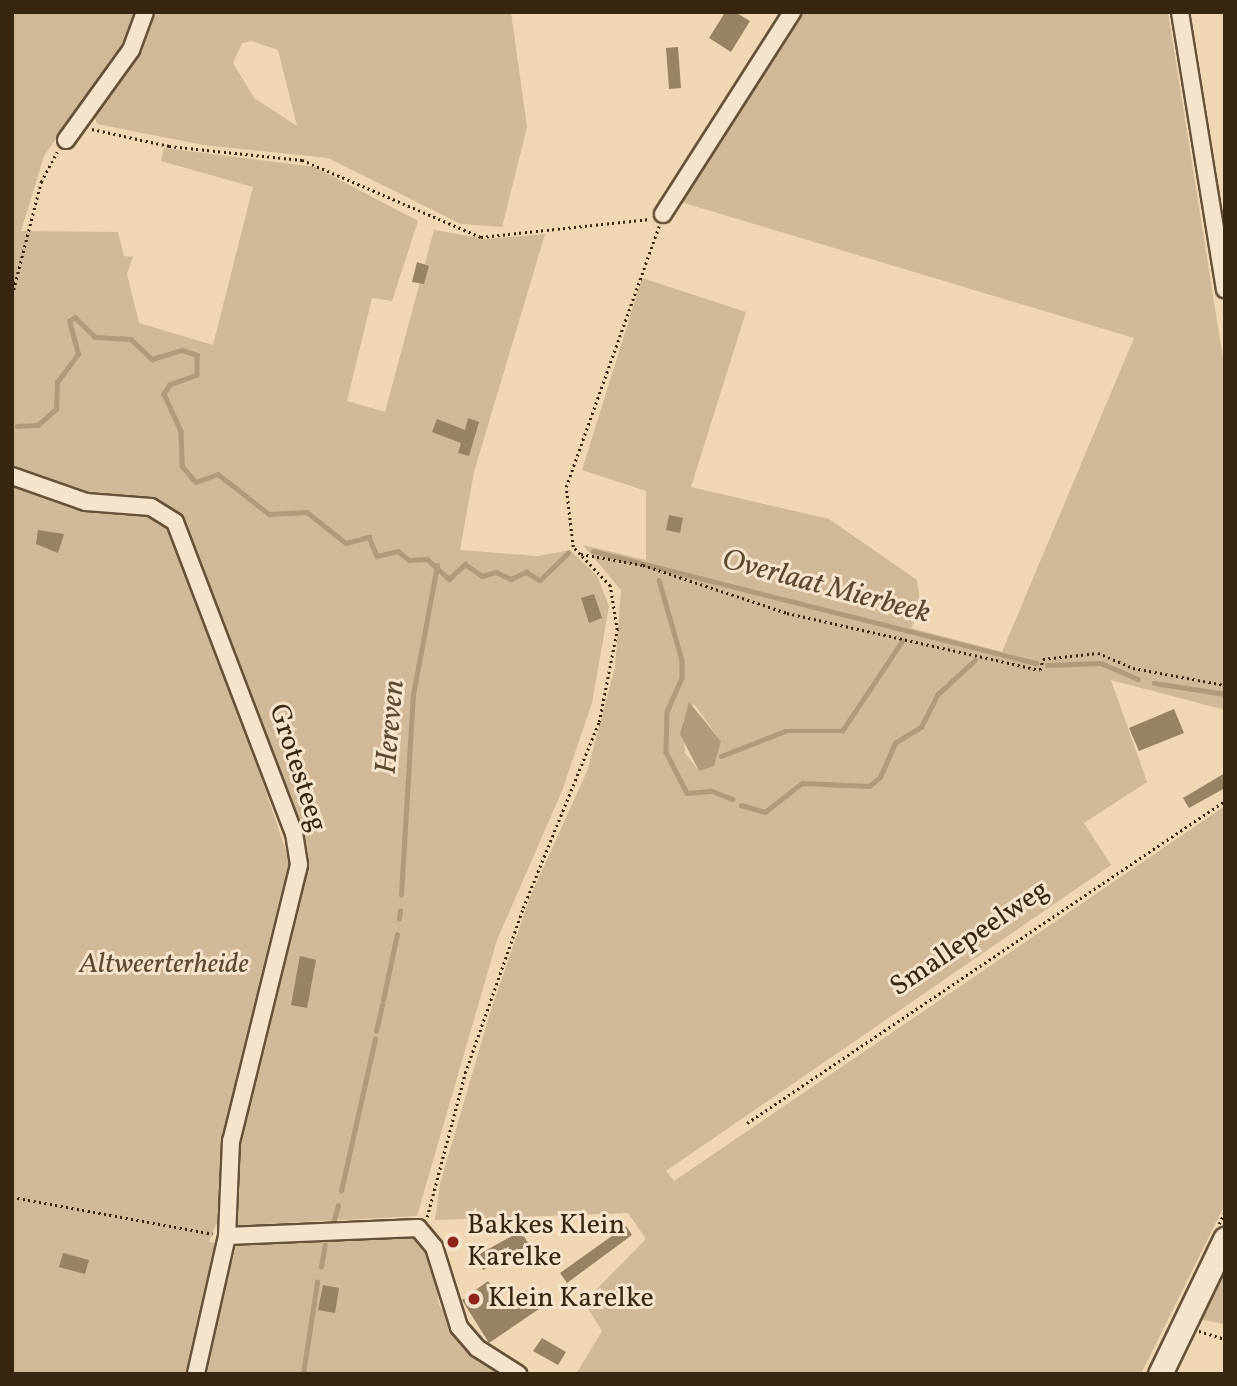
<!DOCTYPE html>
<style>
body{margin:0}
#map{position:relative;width:1237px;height:1386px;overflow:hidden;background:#f0d6b1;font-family:Vollkorn,serif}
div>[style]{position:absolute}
.green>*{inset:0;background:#d1b896}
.water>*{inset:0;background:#b19a7a}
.stream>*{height:4.5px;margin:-2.25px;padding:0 2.25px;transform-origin:2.25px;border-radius:2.25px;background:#b19a7a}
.building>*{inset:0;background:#978264}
.path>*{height:2.5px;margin-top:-1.25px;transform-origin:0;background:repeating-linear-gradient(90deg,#372610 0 2px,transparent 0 5.5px)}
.roads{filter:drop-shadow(2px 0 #655238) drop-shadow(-2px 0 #655238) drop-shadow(0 2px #655238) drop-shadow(0 -2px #655238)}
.street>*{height:16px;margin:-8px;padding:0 8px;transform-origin:8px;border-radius:8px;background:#f5e4cc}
.secondary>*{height:23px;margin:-11.5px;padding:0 11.5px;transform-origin:11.5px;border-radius:11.5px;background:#f5e4cc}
.dots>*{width:19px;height:19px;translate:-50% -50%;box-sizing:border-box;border:4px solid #f5e4cc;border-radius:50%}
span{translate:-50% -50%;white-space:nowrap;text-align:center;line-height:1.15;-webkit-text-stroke:6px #f5e4cc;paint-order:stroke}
.street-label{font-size:28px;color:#372610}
.park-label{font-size:28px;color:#5e4a32;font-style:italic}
.poi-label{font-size:28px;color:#372610}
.left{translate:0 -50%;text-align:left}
.water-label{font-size:30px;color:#5c4930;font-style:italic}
.frame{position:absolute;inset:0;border:14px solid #372610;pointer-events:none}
</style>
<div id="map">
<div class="green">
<i style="clip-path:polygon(evenodd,12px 12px,136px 12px,121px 47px,44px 156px,21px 231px,118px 232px,124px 256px,133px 257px,127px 274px,139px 323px,213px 345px,253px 187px,161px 161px,164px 148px,315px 167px,418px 221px,392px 301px,372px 298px,347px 401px,385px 412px,434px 230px,486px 239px,545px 234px,474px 472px,460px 550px,538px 556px,570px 550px,597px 576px,609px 606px,592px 703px,562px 791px,497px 940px,417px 1216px,266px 1224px,264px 1231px,216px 1224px,209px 1242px,221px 1244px,188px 1374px,12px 1374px,12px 12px,195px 582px,301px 874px,298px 890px,286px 851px,195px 582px)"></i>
<i style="clip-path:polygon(evenodd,148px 12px,511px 12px,527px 127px,502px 227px,461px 224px,328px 158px,203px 145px,97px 124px,94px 113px,148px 12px,252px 41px,278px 50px,297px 126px,254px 98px,233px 63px,242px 43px,252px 41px)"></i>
<i style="clip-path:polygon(evenodd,801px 12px,1168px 12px,1225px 371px,1225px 710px,1111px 680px,1147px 782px,1084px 823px,1111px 865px,666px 1171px,674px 1181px,1225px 806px,1225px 1204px,1141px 1374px,576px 1374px,602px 1331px,584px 1302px,646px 1239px,628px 1213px,435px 1220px,440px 1184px,490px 1013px,530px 897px,588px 769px,615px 667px,621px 590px,583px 545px,646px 560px,646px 491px,582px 470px,642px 278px,746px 312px,691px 487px,829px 519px,917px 580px,921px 609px,911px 628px,1002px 652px,1134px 338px,681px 202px,801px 12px,694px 704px,721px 741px,699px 771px,685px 753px,683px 721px,694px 704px)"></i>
<i style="clip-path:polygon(417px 1232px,434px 1268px,439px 1305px,462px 1340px,506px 1374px,204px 1374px,236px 1245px)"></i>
<i style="clip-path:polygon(1225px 1259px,1225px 1324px,1198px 1319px)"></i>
</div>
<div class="water">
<i style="clip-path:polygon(689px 702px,721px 741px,714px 766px,699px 771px,680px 734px)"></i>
</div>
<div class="stream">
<i style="left:17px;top:426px;width:21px;rotate:-3deg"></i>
<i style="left:38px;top:425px;width:24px;rotate:-42deg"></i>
<i style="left:56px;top:409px;width:27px;rotate:-88deg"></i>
<i style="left:57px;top:382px;width:35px;rotate:-53deg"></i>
<i style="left:78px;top:354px;width:34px;rotate:-105deg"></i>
<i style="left:69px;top:321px;width:7px;rotate:-34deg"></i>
<i style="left:75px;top:317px;width:28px;rotate:45deg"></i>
<i style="left:95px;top:337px;width:36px;rotate:3deg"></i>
<i style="left:131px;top:339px;width:29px;rotate:44deg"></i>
<i style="left:152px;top:359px;width:31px;rotate:-17deg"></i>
<i style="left:182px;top:350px;width:16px;rotate:18deg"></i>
<i style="left:197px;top:355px;width:20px;rotate:90deg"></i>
<i style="left:197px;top:375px;width:29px;rotate:160deg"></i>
<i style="left:170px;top:385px;width:11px;rotate:124deg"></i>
<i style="left:164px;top:394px;width:41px;rotate:65.3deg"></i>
<i style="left:181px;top:431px;width:35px;rotate:88deg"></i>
<i style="left:182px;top:466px;width:21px;rotate:49deg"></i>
<i style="left:196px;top:482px;width:23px;rotate:-20deg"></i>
<i style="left:218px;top:474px;width:65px;rotate:38.1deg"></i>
<i style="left:269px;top:514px;width:38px;rotate:-3deg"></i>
<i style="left:307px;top:512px;width:50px;rotate:38.5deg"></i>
<i style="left:346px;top:543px;width:24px;rotate:-15deg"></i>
<i style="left:369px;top:537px;width:21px;rotate:67deg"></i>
<i style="left:377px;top:556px;width:22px;rotate:-13deg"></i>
<i style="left:398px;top:551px;width:14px;rotate:39deg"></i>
<i style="left:409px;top:560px;width:18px;rotate:-3deg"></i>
<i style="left:427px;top:559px;width:30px;rotate:42deg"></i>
<i style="left:449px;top:579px;width:22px;rotate:-43deg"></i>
<i style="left:465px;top:564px;width:21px;rotate:35deg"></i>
<i style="left:482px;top:576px;width:15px;rotate:-16deg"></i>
<i style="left:496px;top:572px;width:17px;rotate:25deg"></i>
<i style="left:511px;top:579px;width:17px;rotate:-25deg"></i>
<i style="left:526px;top:572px;width:16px;rotate:30deg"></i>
<i style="left:540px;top:580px;width:39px;rotate:-44deg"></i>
<i style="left:593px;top:551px;width:457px;rotate:14.2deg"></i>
<i style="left:659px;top:580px;width:83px;rotate:74deg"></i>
<i style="left:682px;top:660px;width:18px;rotate:90deg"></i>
<i style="left:682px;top:678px;width:36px;rotate:114deg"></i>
<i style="left:667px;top:711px;width:41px;rotate:91.4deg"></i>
<i style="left:666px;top:752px;width:46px;rotate:62.9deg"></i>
<i style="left:687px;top:793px;width:25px;rotate:-5deg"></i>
<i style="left:712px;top:791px;width:22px;rotate:21deg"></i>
<i style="left:1047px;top:665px;width:54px;rotate:-2.1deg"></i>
<i style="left:1101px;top:663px;width:40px;rotate:23.4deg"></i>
<i style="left:1154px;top:683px;width:72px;rotate:8.8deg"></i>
<i style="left:721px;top:756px;width:69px;rotate:-21.3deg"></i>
<i style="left:785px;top:731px;width:57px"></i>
<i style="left:842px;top:731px;width:108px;rotate:-56.3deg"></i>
<i style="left:741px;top:805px;width:25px;rotate:16deg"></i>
<i style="left:765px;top:812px;width:47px;rotate:-38.1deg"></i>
<i style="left:802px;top:783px;width:67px;rotate:2.6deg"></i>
<i style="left:869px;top:786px;width:14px;rotate:-39deg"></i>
<i style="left:880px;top:777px;width:37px;rotate:-66deg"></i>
<i style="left:895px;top:743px;width:31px;rotate:-32deg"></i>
<i style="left:921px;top:727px;width:37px;rotate:-63deg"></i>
<i style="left:938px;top:694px;width:50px;rotate:-42.6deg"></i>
<i style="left:401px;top:895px;width:200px;rotate:-86.6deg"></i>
<i style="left:413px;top:695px;width:132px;rotate:-79.5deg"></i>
<i style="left:399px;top:919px;width:8px;rotate:-83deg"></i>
<i style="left:383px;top:1000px;width:67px;rotate:-78deg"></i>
<i style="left:376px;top:1031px;width:27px;rotate:-77deg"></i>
<i style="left:341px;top:1191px;width:156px;rotate:-77.4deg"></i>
<i style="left:333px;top:1223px;width:18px;rotate:-74deg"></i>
<i style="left:321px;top:1267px;width:22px;rotate:-80deg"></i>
<i style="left:303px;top:1374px;width:93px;rotate:-81.3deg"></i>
</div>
<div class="building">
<i style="clip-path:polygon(735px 12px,750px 21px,731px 52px,709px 38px,724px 14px)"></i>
<i style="clip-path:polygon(678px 47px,681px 88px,669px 89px,666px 48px)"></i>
<i style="clip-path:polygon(417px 262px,429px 266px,424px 284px,412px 282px)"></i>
<i style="clip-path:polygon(468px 418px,479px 422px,469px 456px,458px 453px,461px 443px,432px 432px,437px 419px,465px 430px)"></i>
<i style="clip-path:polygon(669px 515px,683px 518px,680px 533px,666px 530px)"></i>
<i style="clip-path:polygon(38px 530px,64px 534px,58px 553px,36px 544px)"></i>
<i style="clip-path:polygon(594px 594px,602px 618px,589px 623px,581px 598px)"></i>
<i style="clip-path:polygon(1174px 709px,1184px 733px,1139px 751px,1129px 728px)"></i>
<i style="clip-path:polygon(1225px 773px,1225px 788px,1189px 808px,1183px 798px)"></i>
<i style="clip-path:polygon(300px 956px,316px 960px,307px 1008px,291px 1005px)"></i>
<i style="clip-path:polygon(626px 1226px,632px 1235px,567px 1283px,560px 1273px)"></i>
<i style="clip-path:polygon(521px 1231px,529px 1245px,483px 1270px,476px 1256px)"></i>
<i style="clip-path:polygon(63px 1253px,89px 1260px,85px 1274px,59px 1267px)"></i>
<i style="clip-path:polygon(488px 1281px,505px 1305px,526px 1290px,539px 1309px,489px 1343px,462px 1300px)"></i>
<i style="clip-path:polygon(323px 1285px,339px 1288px,335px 1313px,318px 1310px)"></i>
<i style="clip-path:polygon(542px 1338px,566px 1352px,558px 1365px,533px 1351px)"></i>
</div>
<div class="path">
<i style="left:92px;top:129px;width:79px;rotate:12.4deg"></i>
<i style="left:169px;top:146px;width:134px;rotate:6deg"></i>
<i style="left:302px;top:160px;width:195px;rotate:23.3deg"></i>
<i style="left:481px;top:237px;width:170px;rotate:-6.1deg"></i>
<i style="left:12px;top:295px;width:117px;rotate:-75.6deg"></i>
<i style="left:41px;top:182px;width:34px;rotate:-62deg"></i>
<i style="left:581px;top:554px;width:63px;rotate:10.1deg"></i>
<i style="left:643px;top:565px;width:152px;rotate:18.4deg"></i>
<i style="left:787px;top:613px;width:259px;rotate:12.7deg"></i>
<i style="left:1040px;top:670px;width:11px;rotate:-75deg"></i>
<i style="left:1043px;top:659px;width:55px;rotate:-6.2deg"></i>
<i style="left:1098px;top:653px;width:38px;rotate:23deg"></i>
<i style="left:1133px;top:668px;width:94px;rotate:10.5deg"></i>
<i style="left:747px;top:1123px;width:576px;rotate:-33.97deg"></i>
<i style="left:12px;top:1197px;width:204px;rotate:10.4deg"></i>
<i style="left:427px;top:1217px;width:149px;rotate:-75.2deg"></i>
<i style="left:465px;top:1073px;width:175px;rotate:-70.6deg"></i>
<i style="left:523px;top:908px;width:201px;rotate:-67.8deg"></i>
<i style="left:599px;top:722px;width:94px;rotate:-78.9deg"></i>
<i style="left:617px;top:630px;width:45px;rotate:-99deg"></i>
<i style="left:610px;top:586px;width:54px;rotate:-133.5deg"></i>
<i style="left:573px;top:547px;width:60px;rotate:-96.7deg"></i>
<i style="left:566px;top:487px;width:277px;rotate:-70.4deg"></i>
<i style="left:1219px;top:1224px;width:14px;rotate:-65deg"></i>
<i style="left:1199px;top:1331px;width:27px;rotate:17deg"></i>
</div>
<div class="roads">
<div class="street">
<i style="left:1180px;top:12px;width:281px;rotate:80.8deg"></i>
<i style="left:66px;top:140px;width:111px;rotate:-54.2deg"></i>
<i style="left:131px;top:50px;width:40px;rotate:-69.8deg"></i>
<i style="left:663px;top:214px;width:240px;rotate:-57.4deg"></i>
<i style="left:12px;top:476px;width:78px;rotate:19.4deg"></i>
<i style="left:86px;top:502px;width:65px;rotate:4.4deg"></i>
<i style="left:151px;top:507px;width:28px;rotate:32deg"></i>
<i style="left:175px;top:522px;width:333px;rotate:69.1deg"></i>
<i style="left:294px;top:833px;width:32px;rotate:81deg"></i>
<i style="left:299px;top:865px;width:284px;rotate:103.8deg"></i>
<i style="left:231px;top:1141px;width:95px;rotate:92.4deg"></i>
<i style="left:227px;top:1236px;width:141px;rotate:102.7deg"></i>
<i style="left:227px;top:1236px;width:191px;rotate:-2.4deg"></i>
<i style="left:418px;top:1228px;width:25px;rotate:50deg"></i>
<i style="left:434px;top:1247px;width:84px;rotate:72.6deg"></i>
<i style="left:459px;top:1327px;width:28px;rotate:49deg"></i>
<i style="left:477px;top:1348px;width:49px;rotate:32.4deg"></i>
</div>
<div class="secondary">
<i style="left:1160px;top:1374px;width:150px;rotate:-64.3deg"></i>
</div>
</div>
<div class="dots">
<i style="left:453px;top:1242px;background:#8f2418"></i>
<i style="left:474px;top:1299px;background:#8f2418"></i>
</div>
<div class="street-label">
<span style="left:297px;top:768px;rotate:72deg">Grotesteeg</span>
<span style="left:970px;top:939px;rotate:-34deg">Smallepeelweg</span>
</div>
<div class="park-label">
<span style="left:164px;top:965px">Altweerterheide</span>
</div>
<div class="poi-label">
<span class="left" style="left:467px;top:1242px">Bakkes Klein<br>Karelke</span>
<span class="left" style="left:488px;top:1299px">Klein Karelke</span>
</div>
<div class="water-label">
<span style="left:826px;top:587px;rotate:15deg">Overlaat Mierbeek</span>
<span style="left:391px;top:727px;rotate:-85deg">Hereven</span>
</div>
<div class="frame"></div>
</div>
